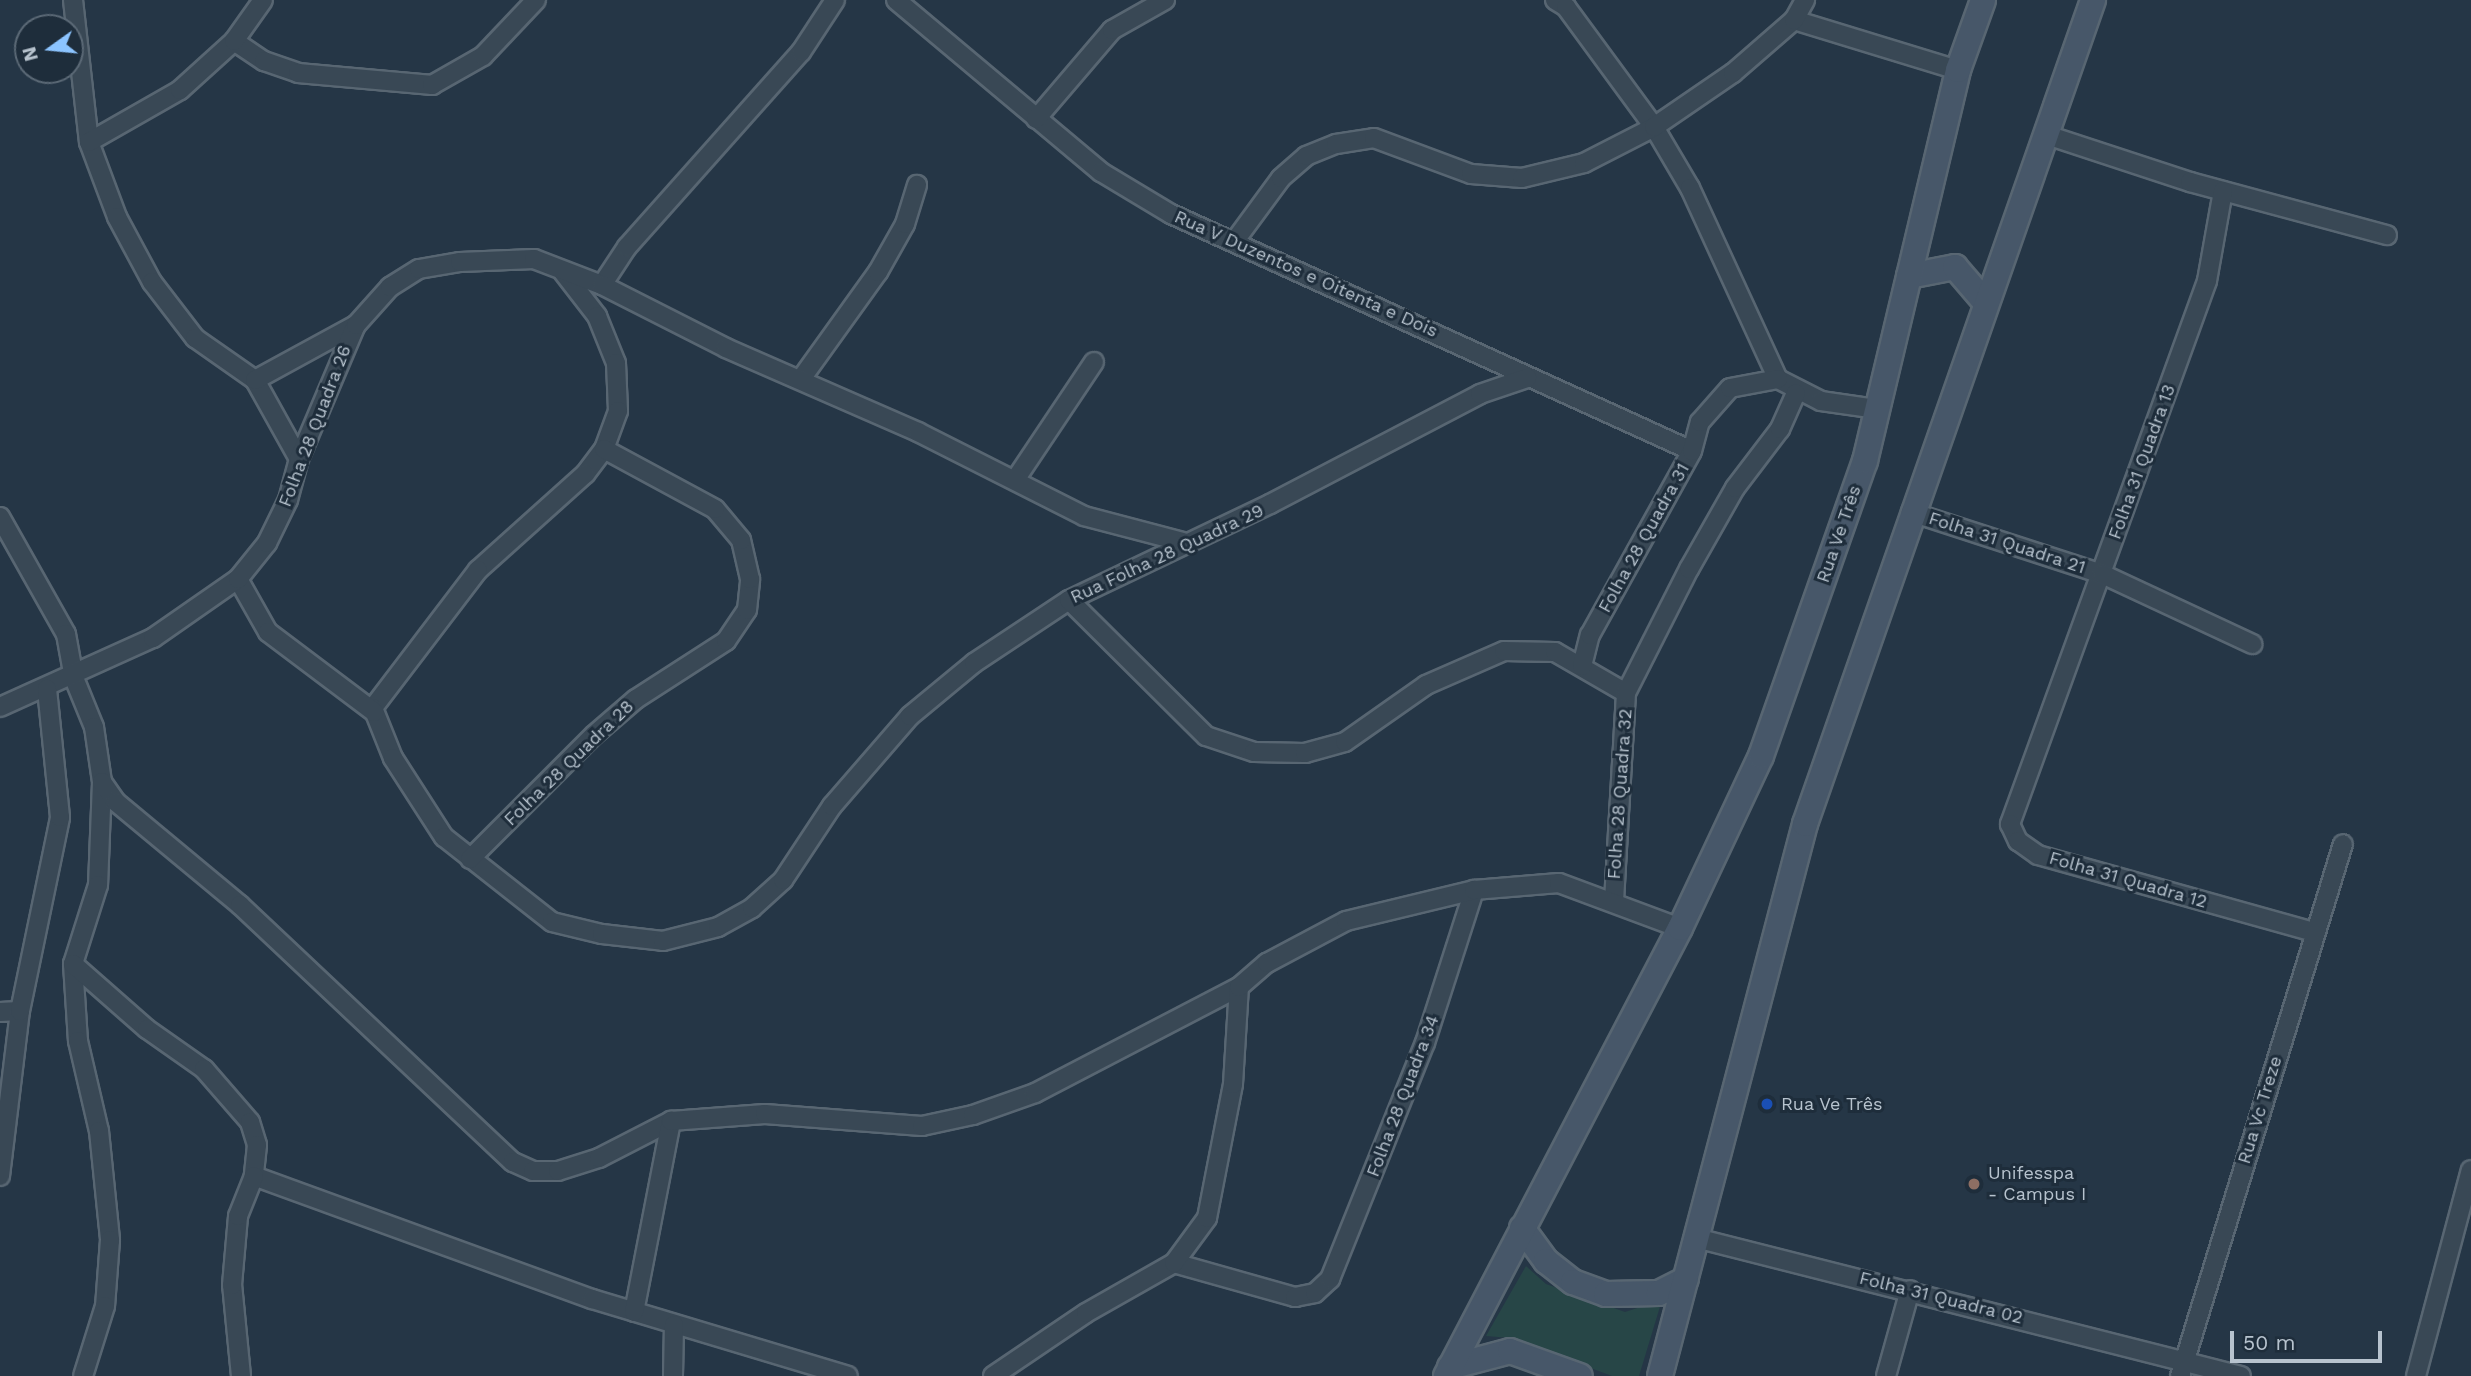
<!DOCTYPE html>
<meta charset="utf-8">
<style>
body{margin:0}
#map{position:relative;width:2471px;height:1376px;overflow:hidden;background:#253646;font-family:"Work Sans",sans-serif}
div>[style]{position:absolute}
.green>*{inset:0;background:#274647}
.roads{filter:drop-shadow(2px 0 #586672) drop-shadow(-2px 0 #586672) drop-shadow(0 2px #586672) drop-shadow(0 -2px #586672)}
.minor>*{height:18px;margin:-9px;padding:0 9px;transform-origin:9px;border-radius:9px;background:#394855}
.secondary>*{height:24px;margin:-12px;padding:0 12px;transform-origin:12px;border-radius:12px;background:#475769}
.dots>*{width:19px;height:19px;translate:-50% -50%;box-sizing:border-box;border:4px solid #1e2d3b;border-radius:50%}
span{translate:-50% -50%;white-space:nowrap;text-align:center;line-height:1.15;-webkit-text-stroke:6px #1e2d3b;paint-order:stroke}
.street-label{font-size:18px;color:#b7c3ce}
.poi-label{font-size:18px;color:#b7c3ce}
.left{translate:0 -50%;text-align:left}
.north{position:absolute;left:14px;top:14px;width:70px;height:70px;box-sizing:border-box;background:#1e2d3b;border:2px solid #5b6976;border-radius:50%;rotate:255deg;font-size:19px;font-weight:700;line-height:28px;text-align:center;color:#b7c3ce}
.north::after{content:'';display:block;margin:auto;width:24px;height:32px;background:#8cc4ff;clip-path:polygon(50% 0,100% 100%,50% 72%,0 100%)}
.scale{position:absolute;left:2230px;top:1331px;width:152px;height:32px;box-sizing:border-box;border:4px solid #b7c3ce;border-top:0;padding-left:9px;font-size:21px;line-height:24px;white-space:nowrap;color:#b7c3ce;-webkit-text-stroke:5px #1e2d3b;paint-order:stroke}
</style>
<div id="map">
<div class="green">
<i style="clip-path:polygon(1526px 1266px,1546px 1284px,1625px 1312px,1662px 1300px,1639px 1376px,1612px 1376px,1510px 1338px,1486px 1336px)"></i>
</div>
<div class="roads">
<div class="minor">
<i style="left:73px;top:0;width:143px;rotate:83.6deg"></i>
<i style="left:89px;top:142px;width:80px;rotate:69.5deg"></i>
<i style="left:117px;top:217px;width:74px;rotate:61.7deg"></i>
<i style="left:152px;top:282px;width:71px;rotate:52.5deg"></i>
<i style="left:195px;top:338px;width:73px;rotate:35deg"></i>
<i style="left:255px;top:380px;width:90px;rotate:60.9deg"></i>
<i style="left:896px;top:0;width:268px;rotate:40deg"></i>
<i style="left:1101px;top:172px;width:82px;rotate:31deg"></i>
<i style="left:1171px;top:214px;width:572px;rotate:24.46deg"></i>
<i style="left:1555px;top:0;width:13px;rotate:32deg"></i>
<i style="left:1566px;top:7px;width:149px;rotate:53.7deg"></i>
<i style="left:1654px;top:127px;width:71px;rotate:59.5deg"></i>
<i style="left:1690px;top:188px;width:210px;rotate:65.3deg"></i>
<i style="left:1778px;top:379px;width:48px;rotate:27.1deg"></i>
<i style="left:1821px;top:401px;width:57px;rotate:8.1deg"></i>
<i style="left:1794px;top:20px;width:171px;rotate:17deg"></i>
<i style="left:234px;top:41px;width:36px;rotate:34deg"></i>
<i style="left:264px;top:61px;width:36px;rotate:19deg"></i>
<i style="left:298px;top:73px;width:135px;rotate:5.1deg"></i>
<i style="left:432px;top:85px;width:59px;rotate:-29.6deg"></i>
<i style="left:483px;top:56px;width:77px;rotate:-46.6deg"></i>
<i style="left:1036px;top:119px;width:117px;rotate:-49.5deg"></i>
<i style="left:1112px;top:30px;width:61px;rotate:-29.5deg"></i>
<i style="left:2044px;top:134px;width:154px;rotate:18.2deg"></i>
<i style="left:2190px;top:182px;width:204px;rotate:15.1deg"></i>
<i style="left:89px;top:142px;width:105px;rotate:-29.7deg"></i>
<i style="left:180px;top:90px;width:73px;rotate:-42.2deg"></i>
<i style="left:234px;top:41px;width:50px;rotate:-54.7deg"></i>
<i style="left:2223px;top:191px;width:91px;rotate:100.1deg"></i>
<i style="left:2207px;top:281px;width:578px;rotate:109.94deg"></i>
<i style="left:2010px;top:824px;width:19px;rotate:65deg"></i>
<i style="left:2018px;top:841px;width:24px;rotate:35deg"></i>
<i style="left:2038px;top:855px;width:287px;rotate:15.6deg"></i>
<i style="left:1234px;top:242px;width:79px;rotate:-53.7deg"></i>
<i style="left:1281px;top:178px;width:33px;rotate:-41deg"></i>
<i style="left:1306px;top:156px;width:32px;rotate:-22deg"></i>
<i style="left:1336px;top:144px;width:38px;rotate:-9deg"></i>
<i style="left:1374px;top:138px;width:103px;rotate:20.4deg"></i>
<i style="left:1471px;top:174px;width:51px;rotate:4.5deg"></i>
<i style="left:1522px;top:178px;width:64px;rotate:-13.6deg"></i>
<i style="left:1584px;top:163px;width:79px;rotate:-27.2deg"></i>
<i style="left:1654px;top:127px;width:96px;rotate:-34.4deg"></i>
<i style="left:1733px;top:73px;width:81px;rotate:-41deg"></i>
<i style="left:1794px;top:20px;width:23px;rotate:-61deg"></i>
<i style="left:563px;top:272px;width:56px;rotate:52.3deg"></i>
<i style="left:597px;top:316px;width:51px;rotate:68deg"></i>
<i style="left:616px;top:363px;width:48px;rotate:87.6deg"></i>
<i style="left:618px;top:411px;width:40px;rotate:110.2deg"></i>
<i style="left:604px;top:449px;width:31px;rotate:127deg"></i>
<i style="left:585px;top:474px;width:144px;rotate:138.1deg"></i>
<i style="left:478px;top:570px;width:173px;rotate:127.3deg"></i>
<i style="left:373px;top:708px;width:54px;rotate:68.2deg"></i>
<i style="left:393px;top:758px;width:94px;rotate:57.2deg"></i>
<i style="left:444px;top:837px;width:137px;rotate:38.2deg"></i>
<i style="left:552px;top:922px;width:51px;rotate:13.5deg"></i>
<i style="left:602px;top:934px;width:61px;rotate:6.5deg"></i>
<i style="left:663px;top:941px;width:57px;rotate:-14.3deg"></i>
<i style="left:718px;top:927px;width:39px;rotate:-29deg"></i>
<i style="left:752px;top:908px;width:42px;rotate:-42.1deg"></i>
<i style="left:783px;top:880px;width:89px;rotate:-56.5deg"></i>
<i style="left:832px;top:806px;width:119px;rotate:-49.1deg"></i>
<i style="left:910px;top:716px;width:83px;rotate:-39.6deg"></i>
<i style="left:974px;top:663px;width:114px;rotate:-33.6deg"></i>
<i style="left:1069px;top:600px;width:223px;rotate:-25.5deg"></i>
<i style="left:1270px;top:504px;width:237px;rotate:-27.6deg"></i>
<i style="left:1480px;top:394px;width:50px;rotate:-18.8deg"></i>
<i style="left:602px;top:285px;width:45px;rotate:-56.7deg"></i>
<i style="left:627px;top:247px;width:261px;rotate:-48.3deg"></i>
<i style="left:801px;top:52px;width:62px;rotate:-56.8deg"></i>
<i style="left:801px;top:379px;width:132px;rotate:-54.3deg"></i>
<i style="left:878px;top:272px;width:55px;rotate:-60.6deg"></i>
<i style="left:905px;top:224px;width:41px;rotate:-72.9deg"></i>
<i style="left:255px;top:380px;width:115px;rotate:-28.6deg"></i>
<i style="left:1015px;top:480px;width:142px;rotate:-56.2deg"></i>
<i style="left:1911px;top:512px;width:201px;rotate:18deg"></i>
<i style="left:2102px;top:574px;width:166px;rotate:25deg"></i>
<i style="left:0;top:517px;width:134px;rotate:60.6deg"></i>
<i style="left:66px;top:634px;width:45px;rotate:79.7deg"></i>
<i style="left:74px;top:678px;width:53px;rotate:67.8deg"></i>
<i style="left:94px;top:727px;width:56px;rotate:81.7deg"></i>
<i style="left:102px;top:782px;width:103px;rotate:92.2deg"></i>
<i style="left:98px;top:885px;width:83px;rotate:107.6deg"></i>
<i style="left:73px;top:964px;width:77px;rotate:86.3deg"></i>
<i style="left:78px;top:1041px;width:92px;rotate:76.9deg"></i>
<i style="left:99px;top:1131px;width:110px;rotate:84.2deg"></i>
<i style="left:110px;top:1240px;width:66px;rotate:94.3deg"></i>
<i style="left:105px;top:1306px;width:73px;rotate:107.4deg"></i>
<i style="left:238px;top:579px;width:61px;rotate:60.5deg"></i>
<i style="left:268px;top:632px;width:133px;rotate:37deg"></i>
<i style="left:1069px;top:600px;width:193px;rotate:44.8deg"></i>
<i style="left:1206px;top:736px;width:51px;rotate:18.4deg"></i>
<i style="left:1254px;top:752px;width:51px;rotate:1.1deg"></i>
<i style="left:1305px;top:753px;width:41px;rotate:-15.4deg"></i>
<i style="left:1345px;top:742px;width:99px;rotate:-35.1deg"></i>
<i style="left:1426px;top:685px;width:85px;rotate:-23.6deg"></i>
<i style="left:1504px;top:651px;width:51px;rotate:1.1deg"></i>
<i style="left:1555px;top:652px;width:82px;rotate:30deg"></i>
<i style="left:1582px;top:666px;width:32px;rotate:-76deg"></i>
<i style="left:1590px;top:635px;width:210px;rotate:-61deg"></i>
<i style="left:1692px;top:451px;width:30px;rotate:-75deg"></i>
<i style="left:1700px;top:422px;width:45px;rotate:-48.6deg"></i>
<i style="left:1730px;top:388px;width:49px;rotate:-10.6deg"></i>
<i style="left:0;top:707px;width:168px;rotate:-24.3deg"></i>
<i style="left:153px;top:638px;width:103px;rotate:-34.8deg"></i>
<i style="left:238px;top:579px;width:46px;rotate:-51.1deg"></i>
<i style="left:267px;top:543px;width:48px;rotate:-64deg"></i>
<i style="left:288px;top:500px;width:42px;rotate:-75deg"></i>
<i style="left:299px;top:459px;width:146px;rotate:-67deg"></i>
<i style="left:356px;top:325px;width:51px;rotate:-48.2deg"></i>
<i style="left:390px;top:287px;width:34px;rotate:-32deg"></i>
<i style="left:419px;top:269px;width:42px;rotate:-9.7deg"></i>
<i style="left:460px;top:262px;width:74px;rotate:-2.3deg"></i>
<i style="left:534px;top:259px;width:73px;rotate:20.9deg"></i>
<i style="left:602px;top:285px;width:139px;rotate:26.9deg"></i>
<i style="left:726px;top:348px;width:210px;rotate:23.6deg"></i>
<i style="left:918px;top:432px;width:186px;rotate:26.8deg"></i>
<i style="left:1084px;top:516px;width:102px;rotate:14.7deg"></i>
<i style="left:102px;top:782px;width:24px;rotate:55deg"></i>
<i style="left:116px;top:802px;width:161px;rotate:39.7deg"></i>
<i style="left:240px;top:905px;width:375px;rotate:43.3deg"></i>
<i style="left:513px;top:1162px;width:22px;rotate:24deg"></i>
<i style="left:533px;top:1171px;width:25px"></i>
<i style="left:558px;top:1171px;width:43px;rotate:-17.6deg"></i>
<i style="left:599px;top:1158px;width:81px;rotate:-27.2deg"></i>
<i style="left:470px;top:859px;width:175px;rotate:-45deg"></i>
<i style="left:594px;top:735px;width:55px;rotate:-40.6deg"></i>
<i style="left:636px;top:699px;width:107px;rotate:-32.8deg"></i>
<i style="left:726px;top:641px;width:37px;rotate:-56deg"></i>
<i style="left:747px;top:610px;width:31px;rotate:-84deg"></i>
<i style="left:750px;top:579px;width:40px;rotate:-103deg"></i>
<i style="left:741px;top:540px;width:40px;rotate:-130deg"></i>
<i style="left:715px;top:509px;width:126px;rotate:-151.6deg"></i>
<i style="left:1614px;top:901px;width:208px;rotate:-86.7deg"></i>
<i style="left:1626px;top:693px;width:139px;rotate:-63.1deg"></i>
<i style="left:1689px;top:569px;width:93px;rotate:-60.4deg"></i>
<i style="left:1735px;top:488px;width:74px;rotate:-52.7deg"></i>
<i style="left:1780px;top:429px;width:39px;rotate:-66deg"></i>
<i style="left:73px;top:964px;width:98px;rotate:41.3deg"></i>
<i style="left:147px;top:1029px;width:70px;rotate:35.1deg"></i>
<i style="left:204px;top:1069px;width:70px;rotate:49deg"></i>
<i style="left:250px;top:1122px;width:24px;rotate:73deg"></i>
<i style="left:257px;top:1145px;width:31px;rotate:96deg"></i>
<i style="left:254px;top:1176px;width:360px;rotate:20deg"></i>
<i style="left:592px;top:1299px;width:267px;rotate:16.7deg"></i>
<i style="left:0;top:1012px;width:20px;rotate:-3deg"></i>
<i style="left:0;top:1176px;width:166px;rotate:-83.1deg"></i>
<i style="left:20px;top:1011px;width:198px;rotate:-78.3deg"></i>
<i style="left:60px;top:817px;width:129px;rotate:-95.8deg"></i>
<i style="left:1696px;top:1238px;width:562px;rotate:14.21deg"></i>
<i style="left:1174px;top:1263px;width:126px;rotate:15.7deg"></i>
<i style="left:1295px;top:1297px;width:20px;rotate:-11deg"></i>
<i style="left:1315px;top:1293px;width:21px;rotate:-43deg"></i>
<i style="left:1330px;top:1279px;width:254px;rotate:-68.1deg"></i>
<i style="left:1425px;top:1043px;width:161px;rotate:-72.2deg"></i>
<i style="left:634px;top:1312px;width:195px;rotate:-79deg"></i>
<i style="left:671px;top:1121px;width:94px;rotate:-4.3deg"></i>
<i style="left:765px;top:1114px;width:157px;rotate:4.4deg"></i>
<i style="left:922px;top:1126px;width:52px;rotate:-12.2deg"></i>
<i style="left:973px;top:1115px;width:66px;rotate:-19.5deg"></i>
<i style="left:1035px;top:1093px;width:230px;rotate:-27.5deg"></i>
<i style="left:241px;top:1376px;width:91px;rotate:-95.6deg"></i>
<i style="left:232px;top:1285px;width:69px;rotate:-85deg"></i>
<i style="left:238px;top:1216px;width:43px;rotate:-68.2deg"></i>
<i style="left:673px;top:1376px;width:51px;rotate:-88.9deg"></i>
<i style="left:993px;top:1376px;width:112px;rotate:-34.1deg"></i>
<i style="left:1086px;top:1313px;width:101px;rotate:-29.6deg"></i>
<i style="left:1174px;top:1263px;width:56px;rotate:-53.7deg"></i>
<i style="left:1207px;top:1218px;width:136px;rotate:-79deg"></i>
<i style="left:1233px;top:1084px;width:97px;rotate:-86.5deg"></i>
<i style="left:1239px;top:987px;width:37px;rotate:-41deg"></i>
<i style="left:1267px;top:963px;width:89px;rotate:-28deg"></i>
<i style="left:1346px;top:921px;width:132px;rotate:-13.6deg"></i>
<i style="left:1474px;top:890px;width:85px;rotate:-4.7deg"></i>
<i style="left:1559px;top:883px;width:129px;rotate:20.4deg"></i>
<i style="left:1886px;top:1376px;width:89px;rotate:-74.4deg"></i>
<i style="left:2180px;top:1376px;width:556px;rotate:-72.97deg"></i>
<i style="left:2416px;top:1376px;width:213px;rotate:-75.1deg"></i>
</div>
<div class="secondary">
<i style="left:1909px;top:276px;width:47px;rotate:-11.1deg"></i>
<i style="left:1955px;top:267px;width:46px;rotate:49.4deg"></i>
<i style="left:1522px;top:1228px;width:41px;rotate:54deg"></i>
<i style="left:1546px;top:1261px;width:34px;rotate:38deg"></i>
<i style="left:1573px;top:1282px;width:35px;rotate:20deg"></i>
<i style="left:1606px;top:1294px;width:53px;rotate:-1.1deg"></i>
<i style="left:1659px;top:1293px;width:30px;rotate:-27deg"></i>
<i style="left:1450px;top:1367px;width:62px;rotate:-14.9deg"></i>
<i style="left:1510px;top:1351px;width:74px;rotate:19.7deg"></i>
<i style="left:1446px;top:1376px;width:505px;rotate:-62.42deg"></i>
<i style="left:1680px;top:928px;width:190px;rotate:-64.8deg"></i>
<i style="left:1761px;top:756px;width:313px;rotate:-70.6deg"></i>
<i style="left:1865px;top:461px;width:402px;rotate:-76.6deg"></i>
<i style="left:1958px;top:70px;width:74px;rotate:-70.3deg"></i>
<i style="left:1660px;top:1376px;width:571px;rotate:-75.28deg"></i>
<i style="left:1805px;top:824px;width:873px;rotate:-70.73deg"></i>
</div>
</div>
<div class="dots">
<i style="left:1767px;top:1104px;background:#1a4fb4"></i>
<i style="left:1974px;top:1184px;background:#8d6e63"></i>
</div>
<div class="street-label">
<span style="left:1306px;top:274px;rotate:24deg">Rua V Duzentos e Oitenta e Dois</span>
<span style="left:315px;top:426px;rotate:-69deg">Folha 28 Quadra 26</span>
<span style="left:2142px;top:462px;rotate:-70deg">Folha 31 Quadra 13</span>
<span style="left:1839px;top:534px;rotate:-71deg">Rua Ve Três</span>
<span style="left:1644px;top:538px;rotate:-61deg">Folha 28 Quadra 31</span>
<span style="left:2007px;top:543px;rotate:18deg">Folha 31 Quadra 21</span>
<span style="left:1167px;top:554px;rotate:-25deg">Rua Folha 28 Quadra 29</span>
<span style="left:569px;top:763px;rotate:-44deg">Folha 28 Quadra 28</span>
<span style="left:1620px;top:794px;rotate:-86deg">Folha 28 Quadra 32</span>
<span style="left:2128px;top:880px;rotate:16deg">Folha 31 Quadra 12</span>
<span style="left:1403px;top:1096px;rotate:-69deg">Folha 28 Quadra 34</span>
<span style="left:2260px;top:1110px;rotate:-73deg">Rua Vc Treze</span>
<span style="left:1941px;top:1298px;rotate:14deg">Folha 31 Quadra 02</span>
</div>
<div class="poi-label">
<span class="left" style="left:1781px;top:1104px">Rua Ve Três</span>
<span class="left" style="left:1988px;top:1184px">Unifesspa<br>- Campus I</span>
</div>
<div class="north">N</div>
<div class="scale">50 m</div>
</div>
